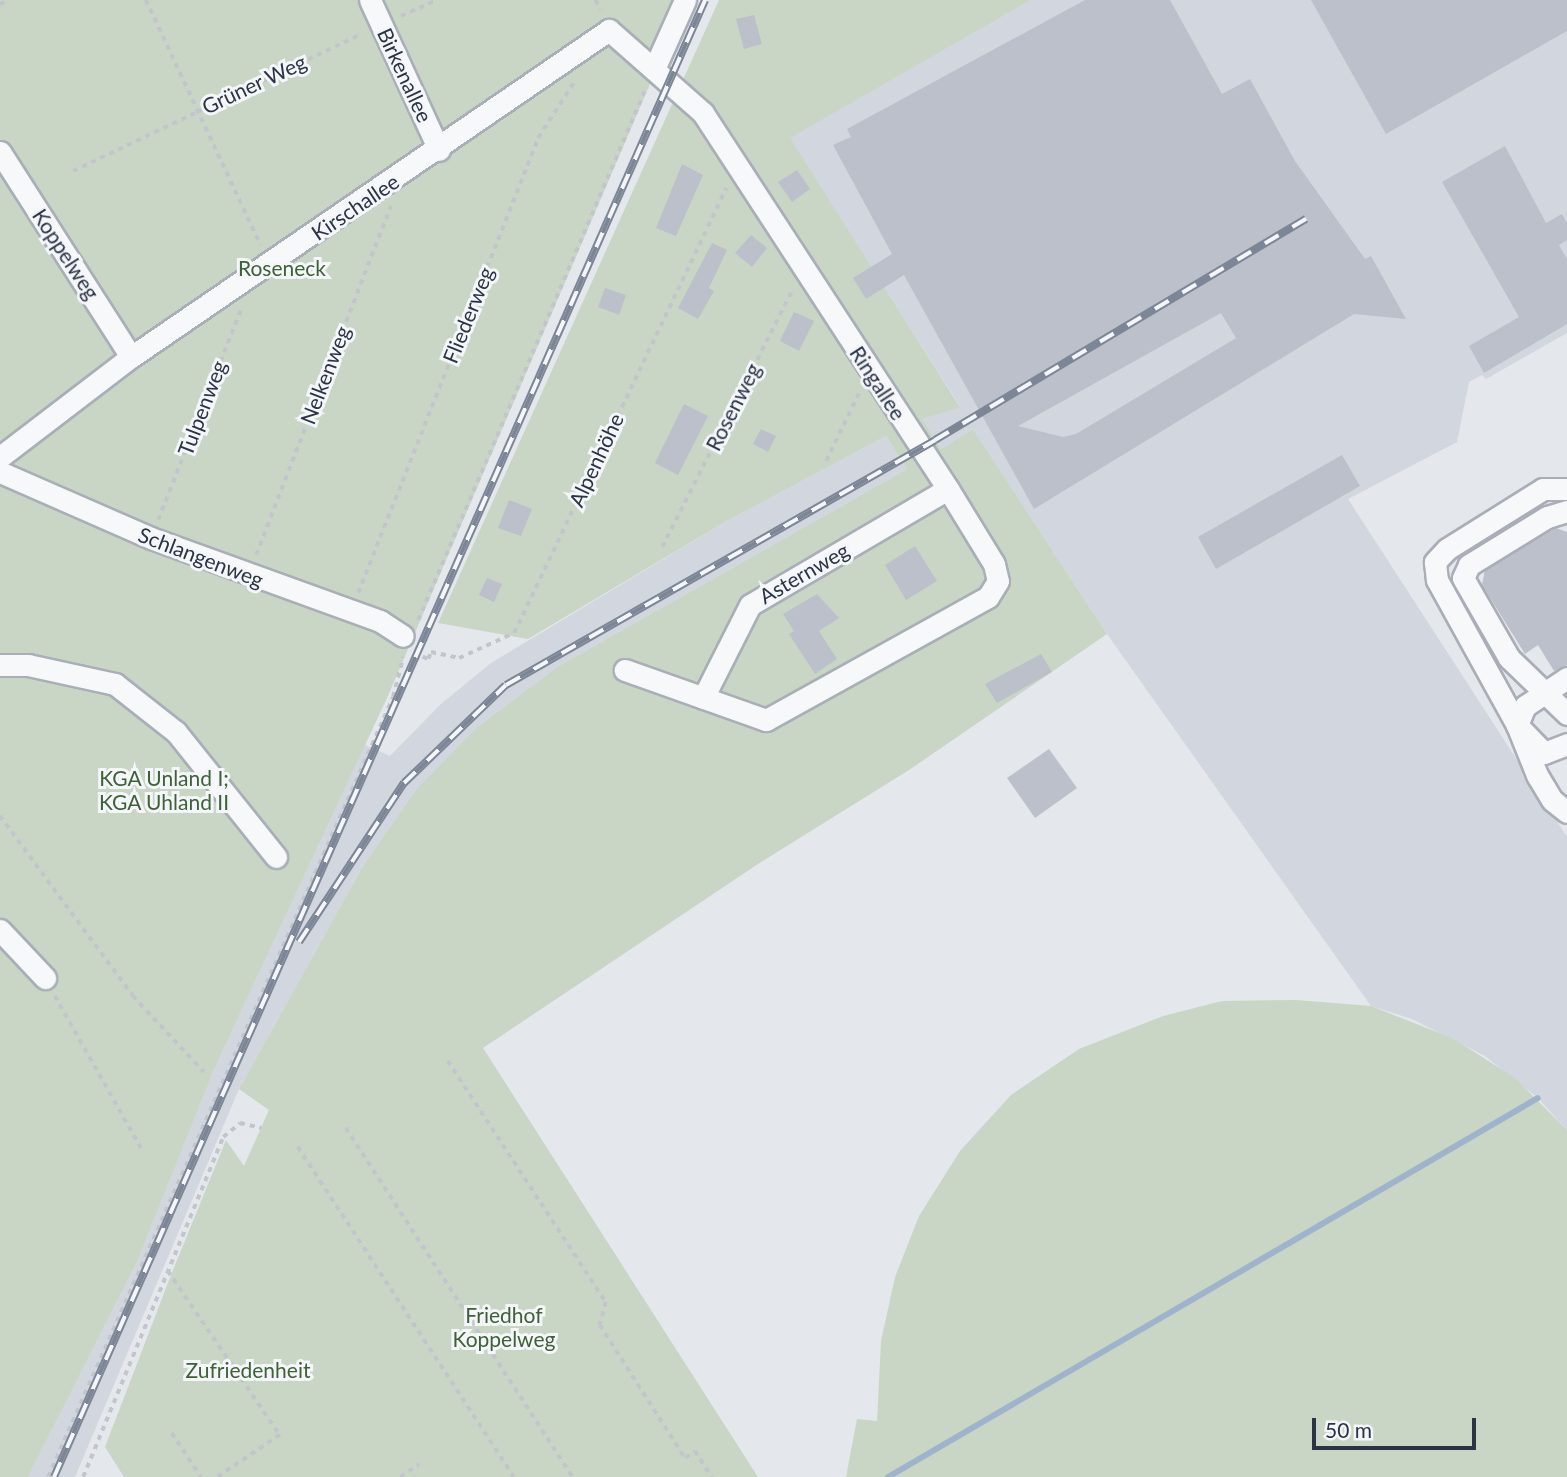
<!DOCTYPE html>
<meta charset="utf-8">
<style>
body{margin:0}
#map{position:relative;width:1567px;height:1477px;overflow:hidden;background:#e4e7ec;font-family:Lato,sans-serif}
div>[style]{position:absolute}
.built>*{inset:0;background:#d2d6de}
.green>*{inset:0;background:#c9d6c5}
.stream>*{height:6px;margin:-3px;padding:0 3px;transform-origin:3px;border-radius:3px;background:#9fb4cc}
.building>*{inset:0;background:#bbc0ca}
.path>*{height:3.5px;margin-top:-1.75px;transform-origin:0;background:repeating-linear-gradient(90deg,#c2c5cb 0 5px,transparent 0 10px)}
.roads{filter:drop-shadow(2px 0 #a9aeb7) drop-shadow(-2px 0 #a9aeb7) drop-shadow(0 2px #a9aeb7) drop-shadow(0 -2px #a9aeb7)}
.minor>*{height:21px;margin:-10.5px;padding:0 10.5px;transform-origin:10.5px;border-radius:10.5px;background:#f7f8fa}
.rail>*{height:8px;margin-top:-4px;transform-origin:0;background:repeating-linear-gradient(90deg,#f4f6f9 0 16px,#7d8696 0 32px);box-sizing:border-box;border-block:2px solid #7d8696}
span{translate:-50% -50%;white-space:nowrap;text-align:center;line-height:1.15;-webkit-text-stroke:6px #f4f6f9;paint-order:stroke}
.street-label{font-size:21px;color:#2b3445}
.park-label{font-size:21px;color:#3f6138}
.scale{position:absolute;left:1312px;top:1418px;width:164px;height:32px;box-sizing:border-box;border:4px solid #2b3445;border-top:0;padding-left:9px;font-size:21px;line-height:24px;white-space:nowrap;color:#2b3445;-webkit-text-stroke:5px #f4f6f9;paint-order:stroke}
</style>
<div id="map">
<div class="built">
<i style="clip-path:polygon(1031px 0,1567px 0,1567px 333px,1486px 379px,1482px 375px,1469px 382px,1457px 442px,1348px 499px,1567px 837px,1567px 1130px,1538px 1098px,1485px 1056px,1412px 1019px,1371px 1006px,1107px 634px,973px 429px,941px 449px,921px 419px,960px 406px,789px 138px)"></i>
<i style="clip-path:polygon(886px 436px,907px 469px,557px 667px,475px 729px,418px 787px,364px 864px,239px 1089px,75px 1477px,28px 1477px,137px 1262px,213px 1072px,365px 745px,390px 756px,441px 704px,491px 663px,725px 522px)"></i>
</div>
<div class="green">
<i style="clip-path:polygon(0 0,686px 0,387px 698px,213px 1072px,137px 1262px,28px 1477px,0 1477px)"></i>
<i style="clip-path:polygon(719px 0,1031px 0,790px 138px,960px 407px,922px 419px,941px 449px,973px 429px,1107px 634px,909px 770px,758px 864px,483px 1048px,758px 1477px,124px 1477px,105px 1447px,171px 1275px,226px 1140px,244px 1166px,269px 1110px,239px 1089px,364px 864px,418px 787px,475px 729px,557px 667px,907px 469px,886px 436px,725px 522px,528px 639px,438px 623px)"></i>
<i style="clip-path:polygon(1296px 1000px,1371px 1006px,1452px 1038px,1514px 1077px,1567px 1130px,1567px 1477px,846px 1477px,857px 1419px,877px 1421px,881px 1341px,895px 1277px,919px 1216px,960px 1151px,1011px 1095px,1079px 1049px,1163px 1016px,1222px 1001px)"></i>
</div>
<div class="stream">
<i style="left:888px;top:1477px;width:752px;rotate:-30.25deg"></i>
</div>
<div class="building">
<i style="clip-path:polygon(evenodd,1085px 0,1170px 0,1222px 94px,1250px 79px,1295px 161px,1365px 259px,1371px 256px,1406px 319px,1354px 314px,1034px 509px,904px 275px,866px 299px,853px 278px,892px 254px,833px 145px,851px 137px,847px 129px,1085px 0,1221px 313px,1236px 338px,1076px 434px,1063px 437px,1018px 426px,1221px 313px)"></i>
<i style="clip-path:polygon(1311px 0,1567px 0,1567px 31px,1386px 134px)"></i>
<i style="clip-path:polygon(754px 15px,762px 44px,744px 49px,736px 19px)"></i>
<i style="clip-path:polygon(1505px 146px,1546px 223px,1562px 214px,1567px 223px,1567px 240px,1559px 245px,1567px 259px,1567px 324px,1484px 373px,1469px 346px,1519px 317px,1442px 182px)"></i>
<i style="clip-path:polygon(682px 164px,703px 175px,676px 236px,656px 228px)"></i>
<i style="clip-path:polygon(797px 170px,810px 189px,792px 202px,778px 182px)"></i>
<i style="clip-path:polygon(751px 235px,767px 248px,752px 267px,735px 253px)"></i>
<i style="clip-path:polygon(712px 243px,727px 250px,709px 288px,714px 291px,698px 319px,678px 308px)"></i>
<i style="clip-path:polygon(605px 288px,626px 295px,619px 315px,598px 307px)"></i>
<i style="clip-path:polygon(794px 312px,814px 321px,799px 351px,780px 341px)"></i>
<i style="clip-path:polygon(684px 404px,708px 416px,678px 475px,655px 463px)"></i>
<i style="clip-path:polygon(761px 429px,776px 436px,768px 452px,753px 444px)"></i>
<i style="clip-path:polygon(1342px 455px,1360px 486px,1216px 569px,1198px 537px)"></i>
<i style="clip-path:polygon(509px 500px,532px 509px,521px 536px,498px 528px)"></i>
<i style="clip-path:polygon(1556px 528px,1567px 532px,1567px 665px,1554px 671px,1538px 645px,1525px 654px,1482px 585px,1485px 570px)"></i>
<i style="clip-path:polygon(915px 546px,937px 581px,906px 600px,885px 565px)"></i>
<i style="clip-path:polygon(487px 578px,502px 584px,494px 602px,479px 595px)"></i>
<i style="clip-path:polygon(817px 594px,839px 618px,819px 631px,837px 659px,815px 674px,789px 634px,794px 631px,783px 614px)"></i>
<i style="clip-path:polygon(1041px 654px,1052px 672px,997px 703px,985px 684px)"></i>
<i style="clip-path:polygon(1049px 749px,1077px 788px,1035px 818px,1007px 778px)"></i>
</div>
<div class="path">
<i style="left:146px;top:0;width:271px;rotate:64.9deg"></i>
<i style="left:596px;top:0;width:11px;rotate:68deg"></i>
<i style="left:0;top:4px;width:9px;rotate:-27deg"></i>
<i style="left:401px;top:16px;width:39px;rotate:-24deg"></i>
<i style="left:73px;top:171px;width:320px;rotate:-25.4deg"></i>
<i style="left:826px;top:461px;width:76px;rotate:-64.1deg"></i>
<i style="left:158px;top:520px;width:227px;rotate:-68.5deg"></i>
<i style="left:662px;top:547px;width:287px;rotate:-63.1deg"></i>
<i style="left:256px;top:555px;width:374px;rotate:-68.9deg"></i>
<i style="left:358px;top:593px;width:489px;rotate:-68.4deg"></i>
<i style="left:538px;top:138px;width:70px;rotate:-57.2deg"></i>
<i style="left:418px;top:620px;width:577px;rotate:-66.81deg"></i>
<i style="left:414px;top:652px;width:16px;rotate:27deg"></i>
<i style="left:428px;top:659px;width:8px;rotate:-67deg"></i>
<i style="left:431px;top:652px;width:29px;rotate:12deg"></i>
<i style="left:459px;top:658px;width:60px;rotate:-24.4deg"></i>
<i style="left:514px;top:633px;width:493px;rotate:-64.5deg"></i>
<i style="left:0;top:816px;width:224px;rotate:53.5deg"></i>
<i style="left:133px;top:996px;width:104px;rotate:46.9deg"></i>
<i style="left:55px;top:996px;width:180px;rotate:60.5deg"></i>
<i style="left:448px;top:1061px;width:288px;rotate:56.8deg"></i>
<i style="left:606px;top:1302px;width:24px;rotate:105deg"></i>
<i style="left:600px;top:1325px;width:158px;rotate:57.4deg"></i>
<i style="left:685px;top:1458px;width:12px;rotate:-35deg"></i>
<i style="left:695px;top:1451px;width:31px;rotate:57deg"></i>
<i style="left:346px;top:1128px;width:416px;rotate:57deg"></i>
<i style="left:298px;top:1147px;width:394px;rotate:56.8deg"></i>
<i style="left:168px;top:1271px;width:199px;rotate:55.7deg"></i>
<i style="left:280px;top:1435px;width:75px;rotate:145.9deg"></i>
<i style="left:172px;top:1433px;width:53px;rotate:56.6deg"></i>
<i style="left:48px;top:1477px;width:853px;rotate:-66.14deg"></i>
<i style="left:393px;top:697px;width:41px;rotate:-76deg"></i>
<i style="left:83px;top:1477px;width:368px;rotate:-67.6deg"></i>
<i style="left:223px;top:1137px;width:22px;rotate:-39deg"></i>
<i style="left:240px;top:1123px;width:22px;rotate:13deg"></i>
<i style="left:400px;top:1477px;width:23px;rotate:-34deg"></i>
</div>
<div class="roads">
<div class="minor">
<i style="left:370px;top:0;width:165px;rotate:65.3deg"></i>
<i style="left:654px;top:69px;width:76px;rotate:-65.8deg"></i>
<i style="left:0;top:152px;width:243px;rotate:57.4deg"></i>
<i style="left:0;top:457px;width:165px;rotate:-37.4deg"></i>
<i style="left:131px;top:357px;width:579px;rotate:-34.38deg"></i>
<i style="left:609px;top:30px;width:125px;rotate:41.4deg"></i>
<i style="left:703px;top:113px;width:449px;rotate:56.9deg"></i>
<i style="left:948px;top:489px;width:88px;rotate:58.5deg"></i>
<i style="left:994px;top:564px;width:17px;rotate:77deg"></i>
<i style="left:998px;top:581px;width:19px;rotate:122deg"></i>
<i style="left:988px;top:597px;width:254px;rotate:151deg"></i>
<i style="left:766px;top:720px;width:150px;rotate:-160.5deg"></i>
<i style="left:0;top:472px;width:165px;rotate:23.6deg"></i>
<i style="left:151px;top:538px;width:244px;rotate:19.9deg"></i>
<i style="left:380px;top:621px;width:27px;rotate:33deg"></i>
<i style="left:1567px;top:489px;width:24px;rotate:180deg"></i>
<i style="left:1543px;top:489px;width:113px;rotate:148deg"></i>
<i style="left:1447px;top:549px;width:18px;rotate:133deg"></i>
<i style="left:1435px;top:562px;width:18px;rotate:84deg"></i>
<i style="left:1437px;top:580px;width:166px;rotate:61.1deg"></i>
<i style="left:1517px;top:725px;width:39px;rotate:46deg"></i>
<i style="left:1544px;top:753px;width:25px;rotate:-21deg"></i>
<i style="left:1567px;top:511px;width:21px;rotate:163deg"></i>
<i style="left:1547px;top:517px;width:92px;rotate:148.4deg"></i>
<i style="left:1469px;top:565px;width:14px;rotate:115deg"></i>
<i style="left:1463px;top:578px;width:92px;rotate:60.1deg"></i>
<i style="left:1509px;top:658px;width:81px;rotate:44deg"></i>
<i style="left:0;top:665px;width:28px"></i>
<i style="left:28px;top:665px;width:89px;rotate:12.3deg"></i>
<i style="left:115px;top:684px;width:78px;rotate:38.2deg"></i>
<i style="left:176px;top:732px;width:160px;rotate:51.3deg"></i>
<i style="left:1567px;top:678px;width:50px;rotate:146.3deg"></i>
<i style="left:1525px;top:706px;width:21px;rotate:113deg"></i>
<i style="left:1517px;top:725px;width:54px;rotate:68.2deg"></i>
<i style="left:1537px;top:775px;width:29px;rotate:59deg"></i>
<i style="left:1552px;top:800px;width:19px;rotate:39deg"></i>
<i style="left:703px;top:698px;width:104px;rotate:-63.2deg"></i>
<i style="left:750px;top:605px;width:229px;rotate:-30.4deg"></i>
<i style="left:0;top:930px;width:66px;rotate:46.8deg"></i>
</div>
</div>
<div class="rail">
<i style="left:299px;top:942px;width:191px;rotate:-56.6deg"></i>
<i style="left:404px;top:783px;width:141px;rotate:-43.9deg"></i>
<i style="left:506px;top:685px;width:494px;rotate:-29.7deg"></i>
<i style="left:935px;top:440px;width:432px;rotate:-30.8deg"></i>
<i style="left:54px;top:1477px;width:1614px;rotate:-66.21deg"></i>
</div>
<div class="street-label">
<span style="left:405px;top:75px;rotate:65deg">Birkenallee</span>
<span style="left:254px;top:84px;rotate:-25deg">Grüner Weg</span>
<span style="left:355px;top:207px;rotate:-34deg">Kirschallee</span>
<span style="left:66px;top:254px;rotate:57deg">Koppelweg</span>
<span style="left:468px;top:315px;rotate:-68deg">Fliederweg</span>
<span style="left:325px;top:375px;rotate:-69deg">Nelkenweg</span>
<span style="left:878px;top:383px;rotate:57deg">Ringallee</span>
<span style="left:733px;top:407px;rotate:-63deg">Rosenweg</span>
<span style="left:202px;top:408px;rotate:-69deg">Tulpenweg</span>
<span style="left:596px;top:460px;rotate:-65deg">Alpenhöhe</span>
<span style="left:201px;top:557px;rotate:21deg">Schlangenweg</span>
<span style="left:804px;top:573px;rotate:-30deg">Asternweg</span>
</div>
<div class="park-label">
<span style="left:282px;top:268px">Roseneck</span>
<span style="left:164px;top:790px">KGA Unland I;<br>KGA Uhland II</span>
<span style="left:504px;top:1327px">Friedhof<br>Koppelweg</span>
<span style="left:248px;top:1370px">Zufriedenheit</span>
</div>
<div class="scale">50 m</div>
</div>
